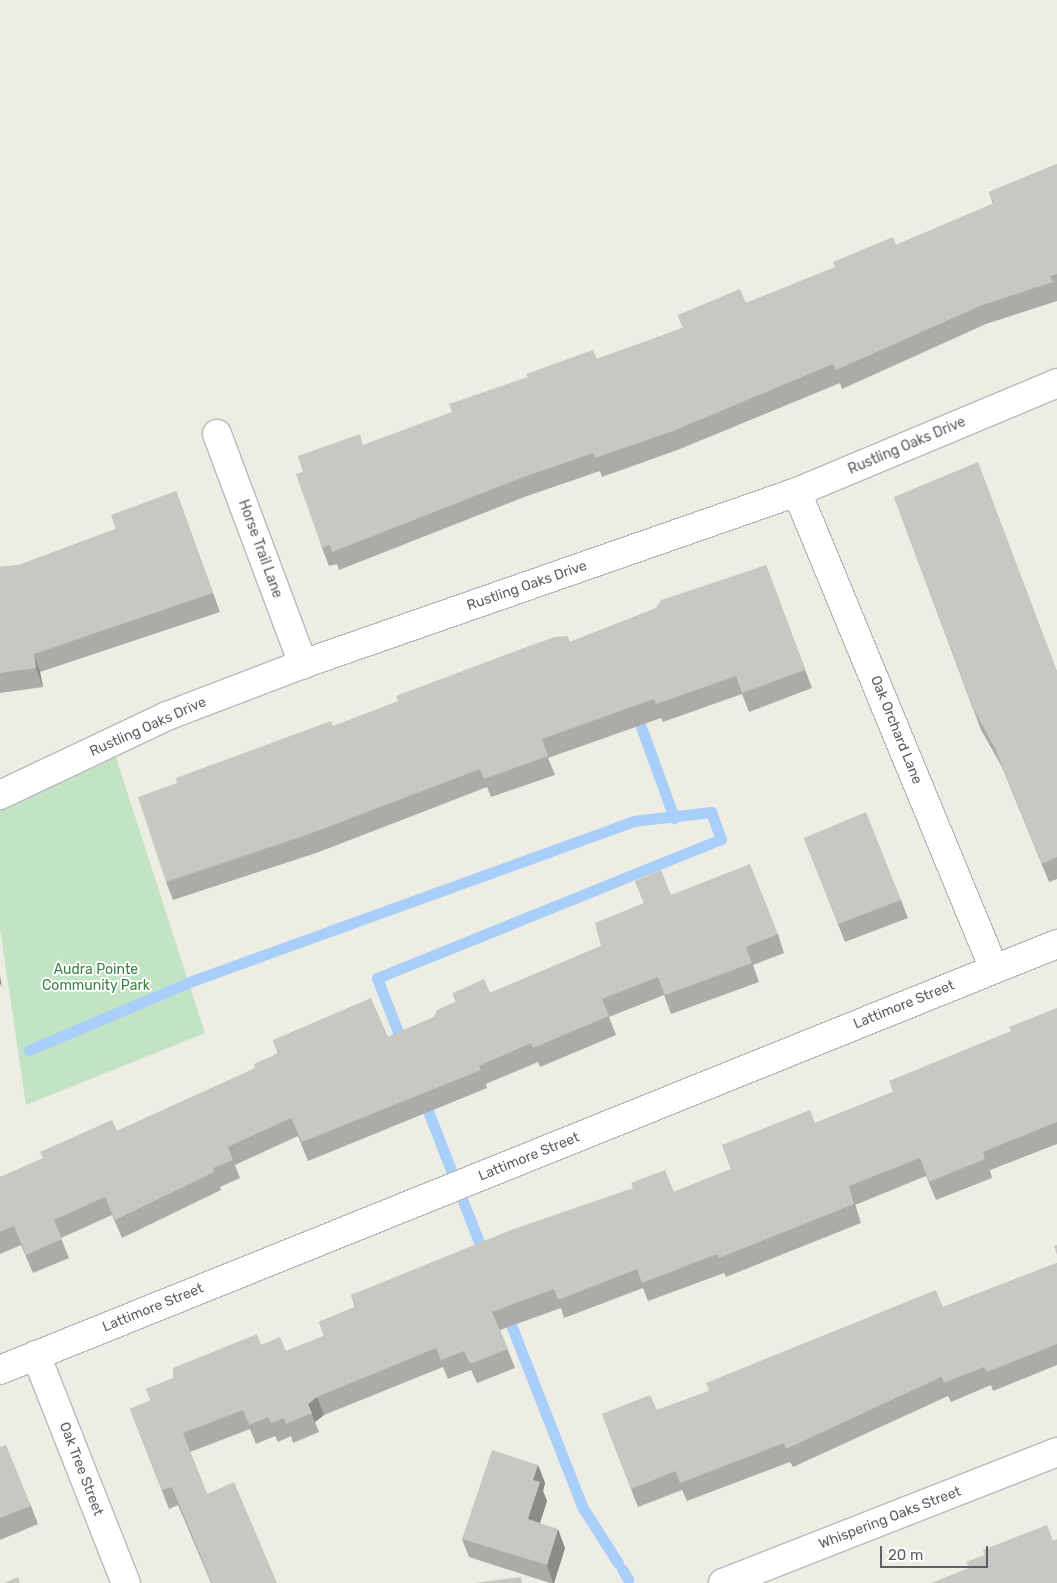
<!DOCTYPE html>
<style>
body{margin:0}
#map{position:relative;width:1057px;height:1583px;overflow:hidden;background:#eeede4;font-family:Rubik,sans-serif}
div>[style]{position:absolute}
.green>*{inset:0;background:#c2e4c5}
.stream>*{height:11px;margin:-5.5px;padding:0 5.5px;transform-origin:5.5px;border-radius:5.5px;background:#a8cefa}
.roads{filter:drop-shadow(1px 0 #b7b9bd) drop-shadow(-1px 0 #b7b9bd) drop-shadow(0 1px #b7b9bd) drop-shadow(0 -1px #b7b9bd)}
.minor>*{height:28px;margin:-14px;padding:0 14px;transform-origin:14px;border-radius:14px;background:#fff}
.wall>*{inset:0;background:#adaba7}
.shaded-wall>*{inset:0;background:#8d8b88}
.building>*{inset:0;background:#c9c7c2}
span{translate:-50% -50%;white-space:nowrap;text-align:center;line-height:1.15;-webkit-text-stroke:4px #fff;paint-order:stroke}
.street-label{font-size:14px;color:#5c5f64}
.park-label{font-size:14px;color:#3b8445}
.scale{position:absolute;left:880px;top:1546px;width:108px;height:22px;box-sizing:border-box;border:2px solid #5c5f64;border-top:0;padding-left:6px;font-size:15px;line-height:18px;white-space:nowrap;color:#5c5f64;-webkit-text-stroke:4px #fff;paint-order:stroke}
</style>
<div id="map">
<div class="green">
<i style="clip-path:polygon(111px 742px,205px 1033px,26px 1105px,0 929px,0 795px)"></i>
</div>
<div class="stream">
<i style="left:635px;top:710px;width:115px;rotate:70.1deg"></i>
<i style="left:29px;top:1050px;width:177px;rotate:-22.9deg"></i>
<i style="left:192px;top:981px;width:469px;rotate:-19.9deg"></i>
<i style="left:633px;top:821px;width:79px;rotate:-6.6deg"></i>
<i style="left:711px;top:812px;width:29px;rotate:70deg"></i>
<i style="left:721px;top:839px;width:371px;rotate:158deg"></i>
<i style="left:377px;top:978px;width:72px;rotate:68.8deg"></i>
<i style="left:423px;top:1098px;width:168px;rotate:68.8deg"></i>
<i style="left:506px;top:1312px;width:211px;rotate:68.6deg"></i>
<i style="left:583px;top:1508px;width:65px;rotate:57.5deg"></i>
<i style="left:622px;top:1569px;width:12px;rotate:59deg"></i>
</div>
<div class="roads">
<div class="minor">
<i style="left:217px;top:434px;width:246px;rotate:69.5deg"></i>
<i style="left:797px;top:492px;width:516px;rotate:67.56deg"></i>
<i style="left:0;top:795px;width:185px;rotate:-25.3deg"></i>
<i style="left:167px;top:716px;width:146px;rotate:-20.9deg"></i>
<i style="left:303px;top:664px;width:523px;rotate:-19.2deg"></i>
<i style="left:797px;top:492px;width:282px;rotate:-22.7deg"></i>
<i style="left:36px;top:1355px;width:245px;rotate:68.5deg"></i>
<i style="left:0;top:1370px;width:1140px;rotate:-21.95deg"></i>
<i style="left:723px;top:1583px;width:359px;rotate:-21.4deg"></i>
</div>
</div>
<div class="wall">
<i style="clip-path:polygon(1057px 164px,1057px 301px,986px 324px,842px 389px,840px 383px,680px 449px,602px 477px,600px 471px,527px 496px,339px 570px,337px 564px,329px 566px,322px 548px,303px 472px,364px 445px,597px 359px,683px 328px,678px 315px,746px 303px,896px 245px,993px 204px,989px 192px)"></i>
<i style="clip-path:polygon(176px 491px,220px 612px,40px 672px,43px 687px,0 693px,0 567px,19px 565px,116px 529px)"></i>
<i style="clip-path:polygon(894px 497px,1057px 671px,1057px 879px,1049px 882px,1002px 767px,981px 730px)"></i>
<i style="clip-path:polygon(766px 565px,812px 688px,749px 712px,742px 694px,663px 722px,661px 718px,548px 758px,555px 775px,491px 797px,487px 787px,319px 852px,173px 900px,166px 882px,177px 783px,333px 726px,570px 642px)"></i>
<i style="clip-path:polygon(804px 838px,901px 900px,908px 918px,845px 942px)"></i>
<i style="clip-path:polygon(635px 881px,778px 934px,784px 953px,753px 965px,759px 982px,671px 1014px,664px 995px,609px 1017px,616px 1035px,540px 1067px,538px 1062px,486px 1084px,487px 1088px,308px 1161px,298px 1136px,235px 1165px,240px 1178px,220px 1187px,221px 1190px,122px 1238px,112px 1215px,61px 1238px,69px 1258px,33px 1273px,21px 1245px,0 1254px,0 1177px,117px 1131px,245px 1073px,255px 1068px,278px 1053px,273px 1040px,388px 1037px,434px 1017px,456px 1002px,453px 993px,490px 993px,601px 946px,644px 903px)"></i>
<i style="clip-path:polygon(1057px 1008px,1057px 1144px,990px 1170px,992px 1178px,936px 1200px,926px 1176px,855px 1205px,861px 1223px,726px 1277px,724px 1273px,648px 1301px,643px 1288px,564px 1318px,561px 1308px,500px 1330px,515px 1368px,477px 1383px,471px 1370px,448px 1379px,443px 1367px,324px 1415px,315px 1422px,319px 1432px,293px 1443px,291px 1436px,278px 1442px,275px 1436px,256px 1444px,250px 1429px,190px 1452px,207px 1494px,277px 1583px,211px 1583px,178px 1505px,169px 1509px,130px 1409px,151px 1401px,146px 1389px,261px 1345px,286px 1351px,324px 1336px,319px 1322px,355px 1307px,351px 1295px,674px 1192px,731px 1169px,722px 1145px,815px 1123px,893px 1092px)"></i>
<i style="clip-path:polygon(1057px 1263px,1057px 1365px,993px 1391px,991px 1385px,951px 1402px,948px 1396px,793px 1467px,790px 1462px,687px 1501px,682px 1490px,638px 1507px,602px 1414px,657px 1410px,943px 1307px)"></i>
<i style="clip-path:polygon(0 1447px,31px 1506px,38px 1524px,0 1540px)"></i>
<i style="clip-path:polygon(538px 1465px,545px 1483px,543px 1491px,547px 1501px,540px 1523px,565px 1548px,554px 1583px,550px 1583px,469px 1557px,462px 1539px)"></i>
</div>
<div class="shaded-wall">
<i style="clip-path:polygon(34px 654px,40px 672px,43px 687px,36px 668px)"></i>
<i style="clip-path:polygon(0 975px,2px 988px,0 983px)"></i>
<i style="clip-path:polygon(849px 1186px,855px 1205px,861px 1223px,854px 1204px)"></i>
<i style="clip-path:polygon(317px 1397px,324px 1415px,315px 1422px,308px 1404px)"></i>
<i style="clip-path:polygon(538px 1465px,545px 1483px,543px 1491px,547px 1501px,535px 1538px,528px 1519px,533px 1480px)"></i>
<i style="clip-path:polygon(558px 1529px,565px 1548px,554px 1583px,553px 1583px,547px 1565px)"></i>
</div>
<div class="building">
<i style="clip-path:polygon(1057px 164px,1057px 274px,1050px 276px,1053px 282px,980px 306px,836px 370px,833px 364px,673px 431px,595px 458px,593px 453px,521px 478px,332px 552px,330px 545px,322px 548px,296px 474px,303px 472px,298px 456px,360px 434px,363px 445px,452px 412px,449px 404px,528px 377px,526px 374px,593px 350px,597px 359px,683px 328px,678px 315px,740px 289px,746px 303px,835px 267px,833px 262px,893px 237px,896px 245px,994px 203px,989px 192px)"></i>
<i style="clip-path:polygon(978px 462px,1057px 671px,1057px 857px,1042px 864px,995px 748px,975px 712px,894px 497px)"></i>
<i style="clip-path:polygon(176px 491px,213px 593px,34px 654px,36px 668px,0 673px,0 567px,19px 565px,116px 529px,111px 515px)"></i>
<i style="clip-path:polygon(766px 565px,805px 670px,742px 693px,736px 676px,656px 704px,654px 699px,542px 739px,548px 756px,484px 779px,480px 769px,312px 833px,166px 882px,138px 797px,177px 783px,176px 778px,331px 721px,333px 726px,398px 701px,396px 696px,521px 649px,555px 637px,568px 636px,570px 642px,655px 609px,661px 600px)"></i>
<i style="clip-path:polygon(866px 812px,901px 900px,838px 924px,804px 838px)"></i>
<i style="clip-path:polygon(750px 864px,778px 934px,746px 947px,752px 963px,665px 995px,658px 977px,602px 999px,609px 1016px,533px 1048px,531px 1043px,479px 1066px,481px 1070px,302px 1142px,291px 1118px,228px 1147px,233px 1160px,213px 1168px,214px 1172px,115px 1220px,105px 1197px,54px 1220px,62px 1239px,26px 1255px,14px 1226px,0 1232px,0 1177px,43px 1158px,40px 1152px,112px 1120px,117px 1131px,245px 1073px,255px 1068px,254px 1064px,279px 1053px,273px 1040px,371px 998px,388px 1037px,434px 1017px,437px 1010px,457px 1001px,453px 993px,484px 979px,490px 993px,601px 946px,595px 923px,644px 903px,635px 881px,661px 870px,671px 895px)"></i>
<i style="clip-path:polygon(1057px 1008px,1057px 1122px,983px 1152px,985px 1159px,929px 1182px,920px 1158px,849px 1186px,854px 1204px,719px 1258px,717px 1254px,642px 1283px,637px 1269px,558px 1300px,554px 1289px,492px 1312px,508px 1349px,470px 1364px,464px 1351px,441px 1360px,436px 1348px,317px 1397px,308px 1404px,312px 1413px,286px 1424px,284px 1418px,271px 1423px,268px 1417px,249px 1425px,243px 1410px,183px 1433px,207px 1494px,234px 1482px,277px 1583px,212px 1583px,172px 1487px,162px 1490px,130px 1409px,151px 1400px,146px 1389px,173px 1378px,173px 1368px,257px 1334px,261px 1345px,280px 1337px,286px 1351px,324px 1336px,319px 1322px,356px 1307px,351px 1295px,511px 1230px,633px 1188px,631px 1183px,665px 1170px,674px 1192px,731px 1169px,722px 1145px,810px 1110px,815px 1123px,893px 1092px,889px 1081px,1011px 1031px,1009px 1027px)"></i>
<i style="clip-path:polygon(1057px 1245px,1057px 1255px,1054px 1246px)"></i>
<i style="clip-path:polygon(1057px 1263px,1057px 1344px,987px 1372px,984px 1367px,944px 1383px,941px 1377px,786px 1449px,784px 1443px,680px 1483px,676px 1471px,631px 1489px,602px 1414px,650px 1395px,657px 1410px,709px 1391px,706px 1383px,936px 1290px,943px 1307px)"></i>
<i style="clip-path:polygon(6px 1445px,31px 1506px,0 1518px,0 1447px)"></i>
<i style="clip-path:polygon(492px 1450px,538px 1465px,533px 1480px,540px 1482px,528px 1519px,558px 1529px,547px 1565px,462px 1539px)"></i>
<i style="clip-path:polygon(1047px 1525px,1053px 1541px,1057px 1539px,1057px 1583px,931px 1583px,969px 1568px,966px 1562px,985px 1555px,983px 1550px)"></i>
<i style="clip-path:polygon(18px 1577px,20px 1583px,4px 1583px)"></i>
<i style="clip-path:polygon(521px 1577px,522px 1583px,474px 1583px)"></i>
</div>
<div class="street-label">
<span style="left:907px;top:446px;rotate:-23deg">Rustling Oaks Drive</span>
<span style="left:260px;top:549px;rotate:70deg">Horse Trail Lane</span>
<span style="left:527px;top:586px;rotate:-19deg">Rustling Oaks Drive</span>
<span style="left:148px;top:727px;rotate:-24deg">Rustling Oaks Drive</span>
<span style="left:896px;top:730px;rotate:68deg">Oak Orchard Lane</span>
<span style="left:904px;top:1005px;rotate:-22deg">Lattimore Street</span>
<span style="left:529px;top:1157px;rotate:-22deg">Lattimore Street</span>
<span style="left:153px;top:1308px;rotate:-22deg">Lattimore Street</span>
<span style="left:81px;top:1469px;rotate:69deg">Oak Tree Street</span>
<span style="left:890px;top:1518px;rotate:-21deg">Whispering Oaks Street</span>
</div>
<div class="park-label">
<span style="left:96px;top:978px">Audra Pointe<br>Community Park</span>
</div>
<div class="scale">20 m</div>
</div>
